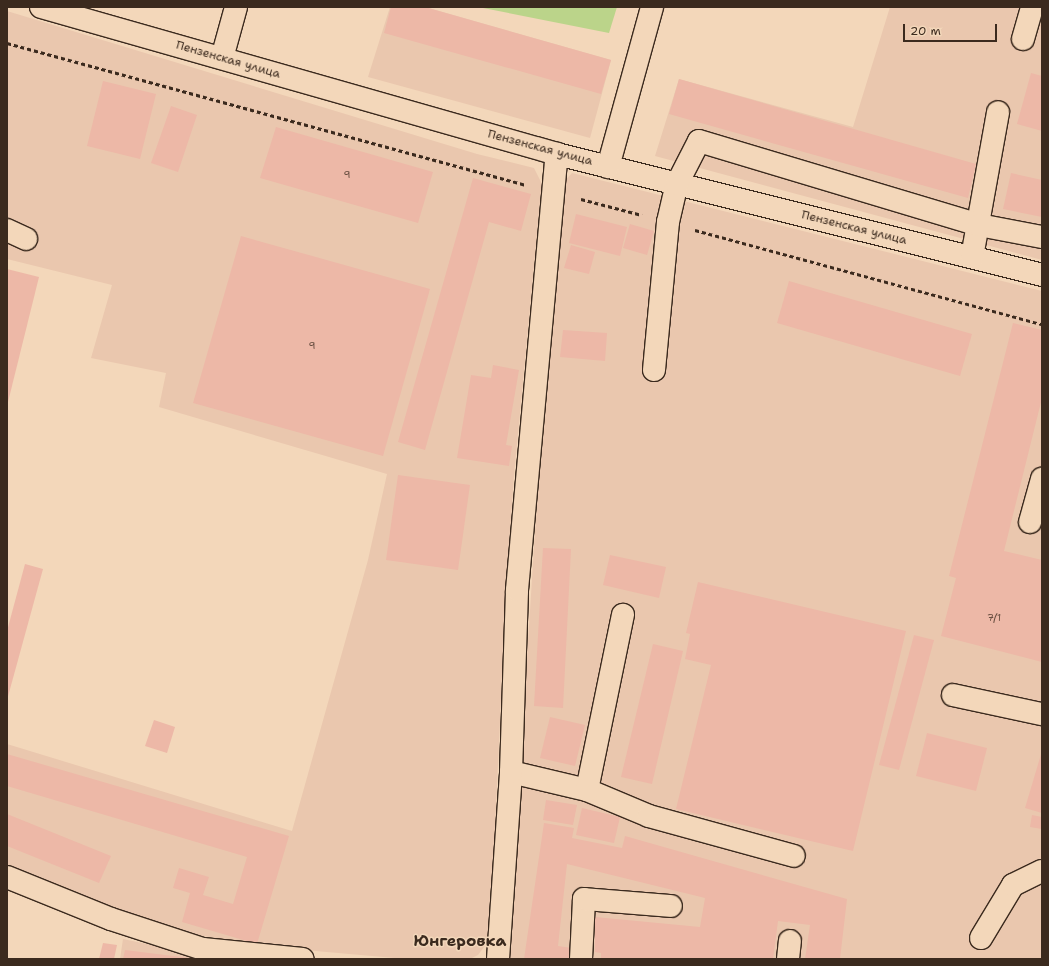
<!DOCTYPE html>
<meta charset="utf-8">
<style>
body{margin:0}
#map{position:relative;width:1049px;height:966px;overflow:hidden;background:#f3d7ba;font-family:"Shantell Sans",sans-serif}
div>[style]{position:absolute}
.built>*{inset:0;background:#eac7ae}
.green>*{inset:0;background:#bbd48a}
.building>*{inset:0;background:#edb8a7}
.path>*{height:2.5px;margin-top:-1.25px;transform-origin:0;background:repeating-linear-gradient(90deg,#3b2a1e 0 4px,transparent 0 7px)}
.roads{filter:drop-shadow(1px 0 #3b2a1e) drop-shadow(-1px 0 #3b2a1e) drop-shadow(0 1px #3b2a1e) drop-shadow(0 -1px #3b2a1e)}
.minor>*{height:22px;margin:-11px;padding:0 11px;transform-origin:11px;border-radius:11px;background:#f3d7ba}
span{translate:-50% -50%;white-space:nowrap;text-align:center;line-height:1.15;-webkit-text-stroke:3px #f3d7ba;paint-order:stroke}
.number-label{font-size:10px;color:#684e40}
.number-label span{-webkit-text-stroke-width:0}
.street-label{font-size:12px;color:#3b2a1e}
.district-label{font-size:16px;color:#3b2a1e;font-weight:700}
.frame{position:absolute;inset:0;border:8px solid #3b2a1e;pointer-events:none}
.scale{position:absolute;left:903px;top:24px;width:94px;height:18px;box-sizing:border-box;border:2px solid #3b2a1e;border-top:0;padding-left:5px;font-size:12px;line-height:14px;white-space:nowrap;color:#3b2a1e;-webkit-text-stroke:3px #f3d7ba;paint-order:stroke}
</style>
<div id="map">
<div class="built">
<i style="clip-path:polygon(390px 7px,425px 7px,611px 60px,590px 138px,368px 77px)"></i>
<i style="clip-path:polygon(890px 7px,1042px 7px,1042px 260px,655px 156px,679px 79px,853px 127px)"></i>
<i style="clip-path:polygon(7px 11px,477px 154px,534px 168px,542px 184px,514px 475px,506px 589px,490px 939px,478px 955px,470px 959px,406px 959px,259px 946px,192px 934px,127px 915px,7px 869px,7px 744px,292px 831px,368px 560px,387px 474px,159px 407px,166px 373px,91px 358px,112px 285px,7px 259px)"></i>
<i style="clip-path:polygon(572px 173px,1042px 291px,1042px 959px,504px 959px,517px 818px,535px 531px,562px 184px)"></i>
<i style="clip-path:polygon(123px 939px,189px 953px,245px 959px,120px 959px)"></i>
</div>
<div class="green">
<i style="clip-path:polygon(478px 7px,617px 7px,609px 33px)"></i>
</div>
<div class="building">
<i style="clip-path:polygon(391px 7px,425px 7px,611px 60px,601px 94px,384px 33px)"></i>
<i style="clip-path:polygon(1031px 73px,1042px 76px,1042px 131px,1017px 124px)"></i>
<i style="clip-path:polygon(679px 79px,976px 164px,968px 198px,669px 114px)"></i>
<i style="clip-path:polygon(103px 81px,156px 94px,140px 159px,87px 146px)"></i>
<i style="clip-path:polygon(171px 106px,197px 115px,178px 172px,151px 163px)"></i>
<i style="clip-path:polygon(276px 127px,433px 172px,418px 223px,260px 178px)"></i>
<i style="clip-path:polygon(1011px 173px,1042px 180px,1042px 217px,1003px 209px)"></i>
<i style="clip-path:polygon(473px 178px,531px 194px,521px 231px,489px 222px,425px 450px,398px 442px)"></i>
<i style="clip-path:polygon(576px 214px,627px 227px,620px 256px,569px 243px)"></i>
<i style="clip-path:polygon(630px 224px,654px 231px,647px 255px,623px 248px)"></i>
<i style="clip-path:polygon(241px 236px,430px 289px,383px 456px,193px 403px)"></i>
<i style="clip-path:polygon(571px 245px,595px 252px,589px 274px,564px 268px)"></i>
<i style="clip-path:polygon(7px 269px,39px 277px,8px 402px,7px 402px)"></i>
<i style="clip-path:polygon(789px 281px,972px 334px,960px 376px,777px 323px)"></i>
<i style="clip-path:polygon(1013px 323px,1042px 330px,1042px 398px,1004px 551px,1042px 560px,1042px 662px,941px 636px,956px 578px,949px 576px)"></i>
<i style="clip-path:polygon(563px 330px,607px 333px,605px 361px,560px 357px)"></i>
<i style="clip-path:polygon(493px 365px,519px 370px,506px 445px,512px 446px,509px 466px,457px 458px,471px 375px,491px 378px)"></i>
<i style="clip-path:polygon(398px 475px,470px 485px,458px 570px,386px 560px)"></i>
<i style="clip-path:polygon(543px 548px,571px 549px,563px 708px,534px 706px)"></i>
<i style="clip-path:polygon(610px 555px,666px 567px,659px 598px,603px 585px)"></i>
<i style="clip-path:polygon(25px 564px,43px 569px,7px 700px,7px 631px)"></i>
<i style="clip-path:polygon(698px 582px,906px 631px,853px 851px,676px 809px,711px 665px,685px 659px,690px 634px,686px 633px)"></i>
<i style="clip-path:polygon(914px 635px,934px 640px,899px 770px,879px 765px)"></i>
<i style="clip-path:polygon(653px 644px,683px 651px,652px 784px,621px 777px)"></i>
<i style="clip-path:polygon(550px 717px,585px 725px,575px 766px,540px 758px)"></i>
<i style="clip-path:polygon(154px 720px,175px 727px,167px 753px,145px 746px)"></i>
<i style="clip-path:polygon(927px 733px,987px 748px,976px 791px,916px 776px)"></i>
<i style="clip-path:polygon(1042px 751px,1042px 813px,1025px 808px)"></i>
<i style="clip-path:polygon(7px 754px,289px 836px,257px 944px,182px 922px,190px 893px,173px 888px,179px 868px,209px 877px,203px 895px,233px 904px,247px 857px,7px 786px)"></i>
<i style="clip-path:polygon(546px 800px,577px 805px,573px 825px,543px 820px)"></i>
<i style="clip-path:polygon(582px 808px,620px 817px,614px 843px,576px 835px)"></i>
<i style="clip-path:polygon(7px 814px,111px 856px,99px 883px,7px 846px)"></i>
<i style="clip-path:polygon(1032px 815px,1042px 817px,1042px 829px,1030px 827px)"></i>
<i style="clip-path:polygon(544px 823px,574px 828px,572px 838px,622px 848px,625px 836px,847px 899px,840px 959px,805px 959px,810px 925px,778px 921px,773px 959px,601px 959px,601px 953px,595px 952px,595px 917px,700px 927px,705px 898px,567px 864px,558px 946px,572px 948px,571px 959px,524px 959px)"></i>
<i style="clip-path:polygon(103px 943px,117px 945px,114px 959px,99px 959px)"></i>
<i style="clip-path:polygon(125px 950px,189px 958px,189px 959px,123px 959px)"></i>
</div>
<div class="path">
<i style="left:7px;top:43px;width:538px;rotate:15.3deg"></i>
<i style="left:581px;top:199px;width:63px;rotate:14.7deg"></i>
<i style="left:695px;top:230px;width:360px;rotate:15.2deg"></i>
</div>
<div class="roads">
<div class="minor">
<i style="left:41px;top:7px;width:537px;rotate:15.9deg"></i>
<i style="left:557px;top:154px;width:500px;rotate:14deg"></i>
<i style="left:1023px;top:39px;width:33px;rotate:-74deg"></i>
<i style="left:222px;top:58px;width:53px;rotate:-74.6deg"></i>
<i style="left:608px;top:167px;width:166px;rotate:-74.6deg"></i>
<i style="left:7px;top:230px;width:21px;rotate:25deg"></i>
<i style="left:972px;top:257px;width:147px;rotate:-79.8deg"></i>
<i style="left:654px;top:370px;width:149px;rotate:-84.6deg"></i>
<i style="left:668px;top:222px;width:39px;rotate:-77deg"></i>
<i style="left:677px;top:184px;width:48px;rotate:-62.9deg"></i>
<i style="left:699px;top:141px;width:292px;rotate:16.7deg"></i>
<i style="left:979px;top:225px;width:64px;rotate:10.8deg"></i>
<i style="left:1030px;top:522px;width:45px;rotate:-74.4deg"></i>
<i style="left:953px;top:695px;width:91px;rotate:12.1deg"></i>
<i style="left:511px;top:772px;width:78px;rotate:13.3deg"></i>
<i style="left:587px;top:790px;width:67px;rotate:22.8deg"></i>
<i style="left:649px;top:816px;width:150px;rotate:15.4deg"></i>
<i style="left:587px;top:790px;width:179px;rotate:-78.4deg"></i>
<i style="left:7px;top:877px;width:112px;rotate:22deg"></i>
<i style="left:111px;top:919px;width:97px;rotate:18.1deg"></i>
<i style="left:203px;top:949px;width:100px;rotate:5.7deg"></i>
<i style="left:981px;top:938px;width:62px;rotate:-58.9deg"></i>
<i style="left:1013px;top:885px;width:32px;rotate:-26deg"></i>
<i style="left:498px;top:959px;width:187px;rotate:-86deg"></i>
<i style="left:511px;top:772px;width:182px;rotate:-88.1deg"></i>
<i style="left:517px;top:590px;width:438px;rotate:-84.8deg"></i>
<i style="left:581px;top:959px;width:60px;rotate:-87.1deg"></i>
<i style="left:584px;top:899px;width:87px;rotate:4.6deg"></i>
<i style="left:788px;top:959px;width:18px;rotate:-84deg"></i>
</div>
</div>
<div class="number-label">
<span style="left:347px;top:175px">9</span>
<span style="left:312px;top:346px">9</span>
<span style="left:994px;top:618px">7/1</span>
</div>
<div class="street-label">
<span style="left:228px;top:60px;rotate:16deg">Пензенская улица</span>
<span style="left:540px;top:148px;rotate:15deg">Пензенская улица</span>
<span style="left:854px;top:228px;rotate:14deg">Пензенская улица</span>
</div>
<div class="district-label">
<span style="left:460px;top:941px">Юнгеровка</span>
</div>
<div class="frame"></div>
<div class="scale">20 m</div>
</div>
